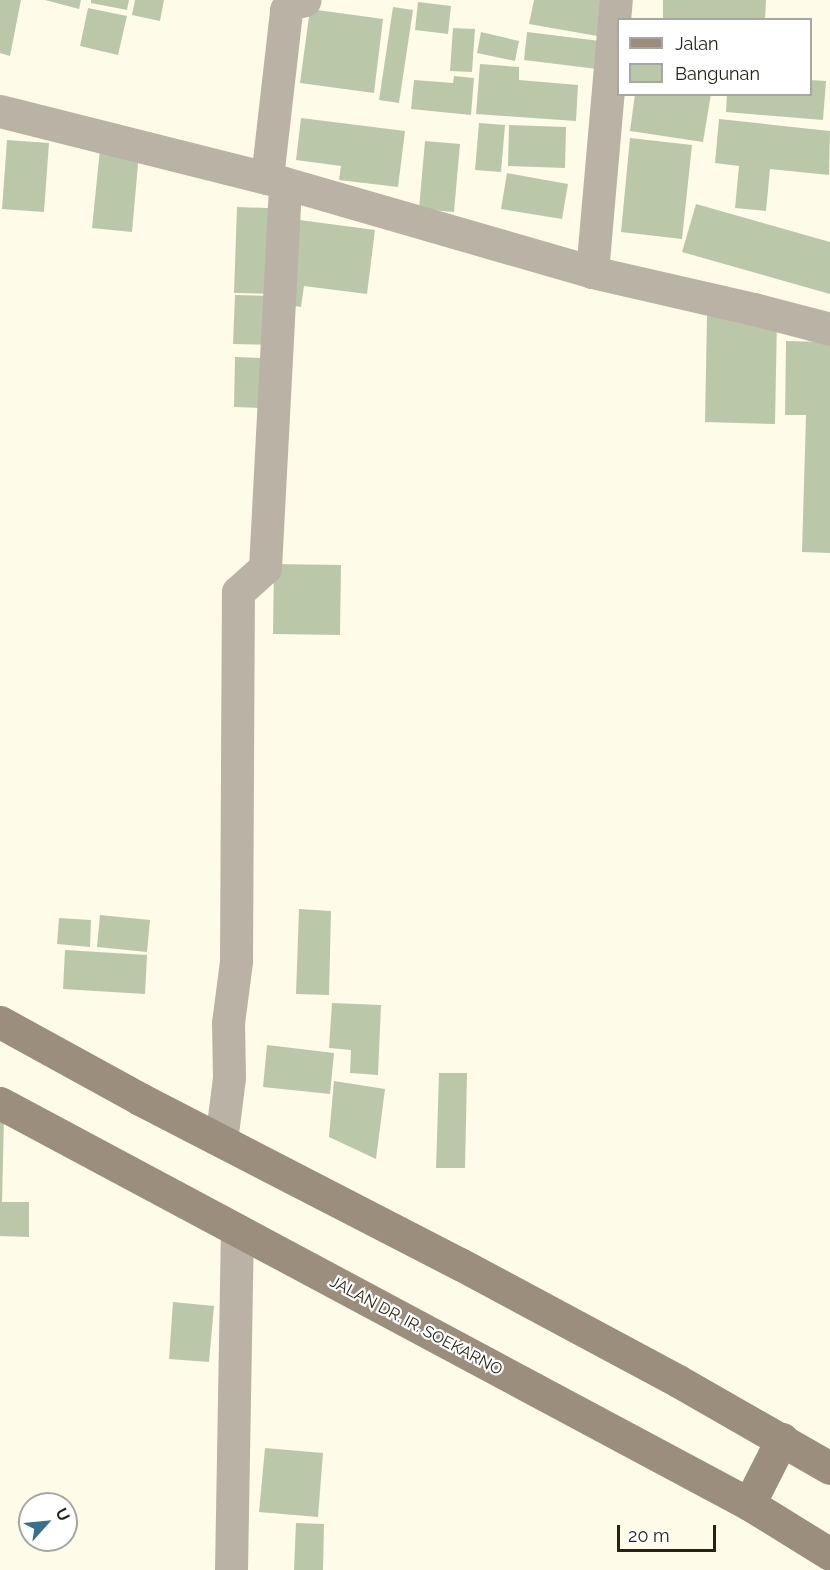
<!DOCTYPE html>
<style>
body{margin:0}
#map{position:relative;width:830px;height:1570px;overflow:hidden;background:#fefce8;font-family:Raleway,sans-serif}
div>[style]{position:absolute}
.building>*{inset:0;background:#bac8a9}
.minor>*{height:33px;margin:-16.5px;padding:0 16.5px;transform-origin:16.5px;border-radius:16.5px;background:#bab2a5}
.secondary>*{height:33px;margin:-16.5px;padding:0 16.5px;transform-origin:16.5px;border-radius:16.5px;background:#9b8e7c}
span{translate:-50% -50%;white-space:nowrap;text-align:center;line-height:1.15;-webkit-text-stroke:4.5px #fff;paint-order:stroke}
.street-label{font-size:16px;color:#242316}
.legend{position:absolute;left:617px;top:18px;width:195px;height:78px;box-sizing:border-box;background:#fff;border:2px solid #a7a7a2;margin:0;padding:8px 10px;list-style:none;font-size:18px;color:#242316}
.legend li{display:flex;align-items:center;gap:12px;height:30px}
.legend b{width:30px;border:2px solid #a7a7a2}
.north{position:absolute;left:18px;top:1492px;width:60px;height:60px;box-sizing:border-box;background:#fff;border:2px solid #a7a7a2;border-radius:50%;rotate:63deg;font-size:16px;font-weight:700;line-height:24px;text-align:center;color:#242316}
.north::after{content:'';display:block;margin:auto;width:21px;height:27px;background:#39718b;clip-path:polygon(50% 0,100% 100%,50% 72%,0 100%)}
.scale{position:absolute;left:617px;top:1525px;width:99px;height:27px;box-sizing:border-box;border:3px solid #242316;border-top:0;padding-left:8px;font-size:18px;line-height:21px;white-space:nowrap;color:#242316;-webkit-text-stroke:4px #fff;paint-order:stroke}
</style>
<div id="map">
<div class="building">
<i style="clip-path:polygon(0 0,21px 0,10px 56px,0 53px)"></i>
<i style="clip-path:polygon(45px 0,81px 0,79px 9px)"></i>
<i style="clip-path:polygon(91px 0,129px 0,127px 10px,91px 3px)"></i>
<i style="clip-path:polygon(135px 0,164px 0,160px 21px,132px 15px)"></i>
<i style="clip-path:polygon(534px 0,609px 0,603px 37px,529px 24px)"></i>
<i style="clip-path:polygon(663px 0,766px 0,765px 20px,663px 20px)"></i>
<i style="clip-path:polygon(418px 2px,451px 6px,448px 34px,415px 30px)"></i>
<i style="clip-path:polygon(393px 7px,413px 10px,399px 103px,379px 100px)"></i>
<i style="clip-path:polygon(88px 8px,127px 16px,118px 55px,80px 46px)"></i>
<i style="clip-path:polygon(310px 9px,383px 19px,374px 93px,300px 83px)"></i>
<i style="clip-path:polygon(453px 28px,475px 29px,472px 72px,450px 71px)"></i>
<i style="clip-path:polygon(481px 32px,519px 41px,515px 61px,477px 53px)"></i>
<i style="clip-path:polygon(527px 32px,600px 41px,597px 69px,524px 60px)"></i>
<i style="clip-path:polygon(480px 64px,519px 67px,519px 80px,578px 85px,576px 121px,476px 114px)"></i>
<i style="clip-path:polygon(454px 76px,474px 78px,471px 115px,411px 109px,414px 80px,453px 83px)"></i>
<i style="clip-path:polygon(810px 80px,826px 81px,823px 120px,726px 112px,727px 94px,810px 94px)"></i>
<i style="clip-path:polygon(635px 94px,711px 94px,703px 142px,630px 131px)"></i>
<i style="clip-path:polygon(301px 118px,405px 131px,398px 187px,339px 180px,341px 166px,296px 160px)"></i>
<i style="clip-path:polygon(719px 119px,830px 131px,829px 175px,770px 169px,766px 211px,735px 208px,739px 166px,715px 163px)"></i>
<i style="clip-path:polygon(479px 123px,505px 125px,501px 172px,475px 170px)"></i>
<i style="clip-path:polygon(509px 125px,566px 127px,565px 168px,508px 166px)"></i>
<i style="clip-path:polygon(630px 138px,692px 145px,682px 239px,621px 232px)"></i>
<i style="clip-path:polygon(7px 140px,49px 143px,44px 212px,2px 209px)"></i>
<i style="clip-path:polygon(425px 141px,460px 144px,454px 212px,419px 209px)"></i>
<i style="clip-path:polygon(100px 149px,139px 153px,132px 232px,92px 228px)"></i>
<i style="clip-path:polygon(507px 173px,568px 184px,562px 219px,501px 209px)"></i>
<i style="clip-path:polygon(696px 204px,830px 242px,830px 294px,682px 252px)"></i>
<i style="clip-path:polygon(237px 207px,292px 209px,292px 219px,375px 230px,367px 294px,304px 286px,301px 307px,288px 305px,287px 345px,233px 344px,235px 295px,281px 296px,281px 294px,234px 293px)"></i>
<i style="clip-path:polygon(707px 316px,777px 318px,775px 424px,705px 422px)"></i>
<i style="clip-path:polygon(786px 341px,830px 342px,830px 553px,802px 552px,806px 415px,785px 415px)"></i>
<i style="clip-path:polygon(235px 357px,289px 359px,287px 409px,234px 407px)"></i>
<i style="clip-path:polygon(274px 564px,341px 565px,340px 635px,273px 634px)"></i>
<i style="clip-path:polygon(299px 909px,331px 911px,329px 995px,296px 994px)"></i>
<i style="clip-path:polygon(100px 915px,150px 920px,147px 952px,97px 947px)"></i>
<i style="clip-path:polygon(59px 918px,91px 920px,90px 947px,57px 944px)"></i>
<i style="clip-path:polygon(65px 950px,147px 955px,145px 994px,63px 989px)"></i>
<i style="clip-path:polygon(332px 1003px,381px 1005px,378px 1075px,350px 1073px,351px 1050px,329px 1048px)"></i>
<i style="clip-path:polygon(267px 1045px,334px 1053px,330px 1094px,263px 1087px)"></i>
<i style="clip-path:polygon(439px 1073px,467px 1073px,465px 1168px,436px 1168px)"></i>
<i style="clip-path:polygon(334px 1081px,385px 1089px,376px 1159px,329px 1137px)"></i>
<i style="clip-path:polygon(0 1118px,4px 1118px,2px 1202px,29px 1202px,29px 1237px,0 1236px)"></i>
<i style="clip-path:polygon(173px 1302px,214px 1306px,209px 1362px,169px 1359px)"></i>
<i style="clip-path:polygon(265px 1448px,323px 1453px,318px 1517px,259px 1512px)"></i>
<i style="clip-path:polygon(296px 1523px,324px 1524px,323px 1570px,294px 1570px)"></i>
</div>
<div class="minor">
<i style="left:0;top:111px;width:275px;rotate:14.1deg"></i>
<i style="left:267px;top:178px;width:338px;rotate:16.1deg"></i>
<i style="left:592px;top:272px;width:166px;rotate:12.9deg"></i>
<i style="left:754px;top:309px;width:79px;rotate:14.7deg"></i>
<i style="left:267px;top:178px;width:169px;rotate:-83.5deg"></i>
<i style="left:286px;top:10px;width:7px;rotate:-63deg"></i>
<i style="left:289px;top:4px;width:16px;rotate:-14deg"></i>
<i style="left:592px;top:272px;width:273px;rotate:-85deg"></i>
<i style="left:221px;top:1141px;width:64px;rotate:-82.8deg"></i>
<i style="left:229px;top:1078px;width:55px;rotate:-91deg"></i>
<i style="left:228px;top:1023px;width:63px;rotate:-82.6deg"></i>
<i style="left:236px;top:961px;width:369px;rotate:-89.7deg"></i>
<i style="left:238px;top:592px;width:36px;rotate:-42deg"></i>
<i style="left:265px;top:568px;width:385px;rotate:-87deg"></i>
<i style="left:231px;top:1570px;width:340px;rotate:-89deg"></i>
</div>
<div class="secondary">
<i style="left:0;top:1022px;width:160px;rotate:28.8deg"></i>
<i style="left:140px;top:1099px;width:360px;rotate:27.3deg"></i>
<i style="left:460px;top:1264px;width:247px;rotate:28.2deg"></i>
<i style="left:678px;top:1381px;width:175px;rotate:29.8deg"></i>
<i style="left:0;top:1103px;width:850px;rotate:28.16deg"></i>
<i style="left:749px;top:1504px;width:95px;rotate:31.7deg"></i>
<i style="left:749px;top:1504px;width:73px;rotate:-63.1deg"></i>
</div>
<div class="street-label">
<span style="left:416px;top:1326px;rotate:28deg">JALAN DR. IR. SOEKARNO</span>
</div>
<ul class="legend">
<li><b style="height:8px;background:#9b8e7c"></b>Jalan</li>
<li><b style="height:16px;background:#bac8a9"></b>Bangunan</li>
</ul>
<div class="north">U</div>
<div class="scale">20 m</div>
</div>
